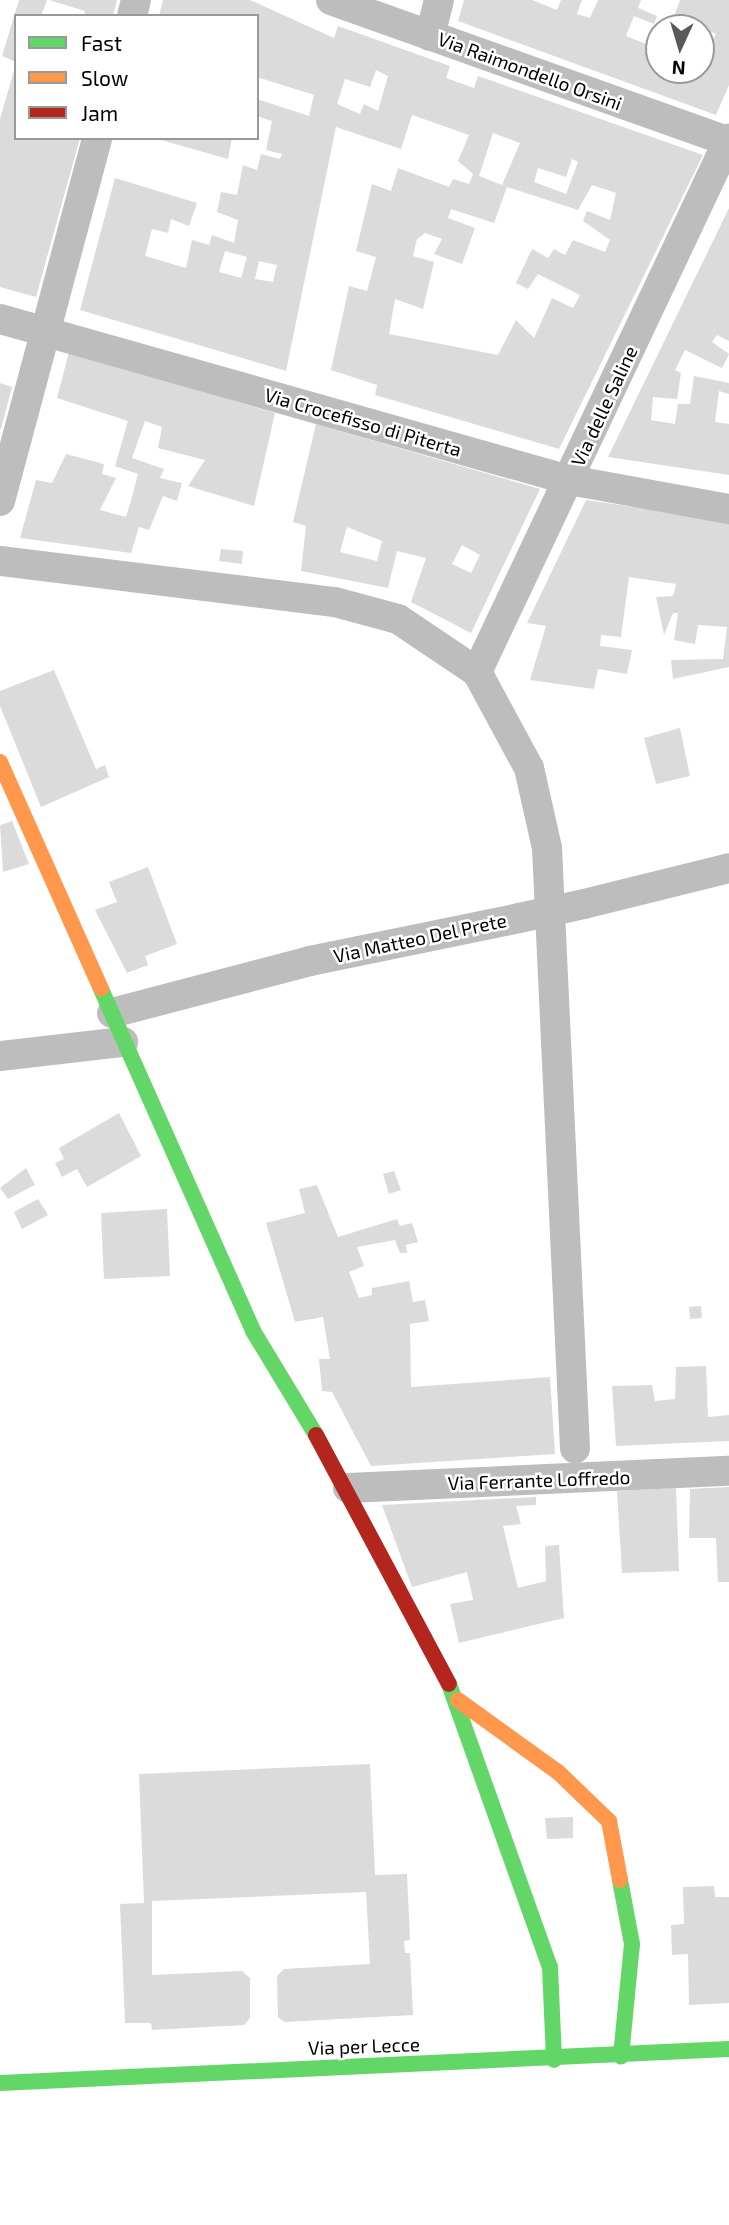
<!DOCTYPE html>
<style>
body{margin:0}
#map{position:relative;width:729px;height:2225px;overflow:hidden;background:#fff;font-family:"Exo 2",sans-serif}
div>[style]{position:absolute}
.building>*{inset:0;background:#dbdbdb}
.street>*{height:30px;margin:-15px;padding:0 15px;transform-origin:15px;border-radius:15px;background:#bdbdbd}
.fast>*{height:16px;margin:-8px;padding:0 8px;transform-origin:8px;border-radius:8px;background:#63d668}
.slow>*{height:16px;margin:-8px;padding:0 8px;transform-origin:8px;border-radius:8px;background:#ff974d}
.jam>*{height:16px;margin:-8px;padding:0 8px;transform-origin:8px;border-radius:8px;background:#b3261e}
.street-bridge>*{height:30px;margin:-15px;padding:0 15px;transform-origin:15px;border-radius:15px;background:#bdbdbd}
span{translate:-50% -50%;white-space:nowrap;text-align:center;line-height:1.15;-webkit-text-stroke:5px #fff;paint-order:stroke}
.street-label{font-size:19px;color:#000}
.legend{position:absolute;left:14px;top:14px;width:245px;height:126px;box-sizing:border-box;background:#fff;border:2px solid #999;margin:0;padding:9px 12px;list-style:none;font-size:21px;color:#000}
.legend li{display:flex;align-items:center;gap:14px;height:35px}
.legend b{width:35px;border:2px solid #999}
.north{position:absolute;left:645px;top:14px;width:70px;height:70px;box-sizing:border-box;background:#fff;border:2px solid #999;border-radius:50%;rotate:184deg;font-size:19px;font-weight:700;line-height:28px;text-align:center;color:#000}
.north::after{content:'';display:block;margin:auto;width:24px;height:32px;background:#595959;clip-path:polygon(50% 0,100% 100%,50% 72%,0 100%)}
</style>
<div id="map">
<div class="building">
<i style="clip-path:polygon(19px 0,47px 0,41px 16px,16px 16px,16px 62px,2px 56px)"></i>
<i style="clip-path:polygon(49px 0,117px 0,113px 16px,84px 16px,85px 11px)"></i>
<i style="clip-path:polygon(evenodd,163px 0,250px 0,334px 38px,338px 26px,450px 66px,446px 78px,474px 88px,478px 76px,703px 155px,559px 449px,375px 395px,377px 385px,331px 370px,349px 286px,367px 291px,376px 257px,356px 251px,372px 184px,391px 191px,398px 168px,449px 187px,453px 179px,469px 184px,473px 174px,458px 161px,469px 135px,412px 115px,401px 149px,336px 127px,286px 371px,80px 310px,115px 178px,197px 203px,189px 226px,171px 219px,168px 233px,152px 229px,145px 256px,186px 268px,192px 240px,209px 245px,212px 235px,234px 243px,238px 220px,217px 212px,221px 192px,237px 195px,243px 165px,257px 170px,261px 154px,280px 159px,282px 154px,266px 150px,272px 121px,257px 116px,257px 99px,309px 116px,314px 95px,257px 77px,257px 16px,159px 16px,163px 0,376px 70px,388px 76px,378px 111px,364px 104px,360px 114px,337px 104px,345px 79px,370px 87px,376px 70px,163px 0,493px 133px,520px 143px,502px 185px,479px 176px,493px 133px,163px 0,572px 159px,578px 162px,566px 194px,534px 182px,538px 168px,566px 177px,572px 159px,163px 0,592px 185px,616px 193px,610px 220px,587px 211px,583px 221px,610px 240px,605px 252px,573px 240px,565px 255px,554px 249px,548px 258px,532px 249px,516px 283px,528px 289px,538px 274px,580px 295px,573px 308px,552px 298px,534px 338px,516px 320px,498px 355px,389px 334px,395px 299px,423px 309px,434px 262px,413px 256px,417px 239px,425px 233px,442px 239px,434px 254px,462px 264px,475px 228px,448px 218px,451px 209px,494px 223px,507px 187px,578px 210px,592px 185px,163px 0,225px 251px,247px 257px,241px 278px,219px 272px,225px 251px,163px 0,259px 261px,277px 265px,273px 282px,255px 279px,259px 261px)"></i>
<i style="clip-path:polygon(464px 0,532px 0,557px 10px,561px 0,582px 0,577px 14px,590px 18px,598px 0,641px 0,638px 8px,657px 16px,654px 24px,634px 16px,626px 36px,651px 46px,659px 36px,659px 70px,701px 70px,716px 33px,670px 28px,680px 0,729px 0,729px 85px,716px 115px,458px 21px)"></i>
<i style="clip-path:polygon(15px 67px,16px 138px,80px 138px,36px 297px,0 287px,0 119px)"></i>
<i style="clip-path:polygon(154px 138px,232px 138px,228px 159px)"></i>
<i style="clip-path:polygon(729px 208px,729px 341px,717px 335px,712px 342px,729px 354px,722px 368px,685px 350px,675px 370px,681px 373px,677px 399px,653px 397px,651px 420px,675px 424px,678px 404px,690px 404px,694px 376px,729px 383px,729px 394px,719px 391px,715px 422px,729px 424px,729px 475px,608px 457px)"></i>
<i style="clip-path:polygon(69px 352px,275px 413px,254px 506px,188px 486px,205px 460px,158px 448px,162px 427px,145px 421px,132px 458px,164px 469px,160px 478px,182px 483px,177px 501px,163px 496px,149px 530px,139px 527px,131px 553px,20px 538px,36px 480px,52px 483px,66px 454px,104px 464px,102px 474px,116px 478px,100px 510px,126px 517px,132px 497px,138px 474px,115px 466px,128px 421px,57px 398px)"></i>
<i style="clip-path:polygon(0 383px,12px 387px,1px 429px,0 429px)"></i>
<i style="clip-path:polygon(evenodd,316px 424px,540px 489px,471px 633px,411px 602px,426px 558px,397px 551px,388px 588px,301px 571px,306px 526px,293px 522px,316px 424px,347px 527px,382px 541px,377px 561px,340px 552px,347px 527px,316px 424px,462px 545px,480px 555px,471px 573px,452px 564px,462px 545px)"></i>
<i style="clip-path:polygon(586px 500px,729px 521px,729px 667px,673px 679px,671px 660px,723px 659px,727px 627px,698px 625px,695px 644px,674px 640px,678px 613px,673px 613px,664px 635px,656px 597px,673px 596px,676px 584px,629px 577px,621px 637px,601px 635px,600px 646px,632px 650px,627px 674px,598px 669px,594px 689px,530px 680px,546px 626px,527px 623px)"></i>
<i style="clip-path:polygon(221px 549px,243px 551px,242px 564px,219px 561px)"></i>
<i style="clip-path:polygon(54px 670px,96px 769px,105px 765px,109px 777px,41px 807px,0 706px,0 691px)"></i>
<i style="clip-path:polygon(680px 728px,690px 776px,656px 784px,644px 738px)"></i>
<i style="clip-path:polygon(12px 821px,29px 864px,3px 872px,0 825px)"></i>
<i style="clip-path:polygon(148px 867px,177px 944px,145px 956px,148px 965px,127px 973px,95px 910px,117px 902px,109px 882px)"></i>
<i style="clip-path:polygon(119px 1113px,141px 1156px,87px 1187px,77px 1169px,62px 1177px,55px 1163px,64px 1159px,59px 1148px)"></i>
<i style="clip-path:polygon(26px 1168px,35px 1185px,8px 1199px,0 1188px)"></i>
<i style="clip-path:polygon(394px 1171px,401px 1190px,389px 1194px,383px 1174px)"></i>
<i style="clip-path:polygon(317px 1185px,338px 1237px,397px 1219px,400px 1226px,412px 1223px,418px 1242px,406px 1245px,407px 1253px,400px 1253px,395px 1240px,357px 1247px,364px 1266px,349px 1272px,359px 1298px,372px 1295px,372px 1288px,409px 1281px,413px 1302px,425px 1300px,429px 1321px,410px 1324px,411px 1387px,550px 1377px,555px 1454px,371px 1466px,332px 1392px,322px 1391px,319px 1359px,330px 1359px,323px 1317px,295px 1322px,266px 1223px,305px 1213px,299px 1189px)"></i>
<i style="clip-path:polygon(38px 1199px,48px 1215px,22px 1229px,14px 1212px)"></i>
<i style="clip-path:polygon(167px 1209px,170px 1276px,104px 1279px,101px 1213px)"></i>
<i style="clip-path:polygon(701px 1306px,702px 1318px,690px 1319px,689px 1307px)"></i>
<i style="clip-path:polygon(706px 1366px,708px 1417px,729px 1415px,729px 1441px,616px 1446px,612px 1386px,652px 1385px,655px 1401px,675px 1399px,676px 1367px)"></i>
<i style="clip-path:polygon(729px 1487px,729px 1582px,718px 1582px,716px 1538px,689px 1538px,690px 1489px)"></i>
<i style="clip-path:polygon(676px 1488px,679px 1571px,622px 1573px,617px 1491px)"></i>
<i style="clip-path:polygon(536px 1497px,536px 1505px,516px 1506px,521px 1524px,503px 1526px,518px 1588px,546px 1581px,545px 1546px,559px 1545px,564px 1618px,459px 1643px,450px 1604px,473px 1600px,467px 1572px,412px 1587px,382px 1505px)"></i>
<i style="clip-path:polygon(370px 1764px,375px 1875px,407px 1874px,410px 1940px,404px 1941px,405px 1953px,410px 1953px,413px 2015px,285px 2022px,278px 2017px,277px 1976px,284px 1969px,370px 1964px,366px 1892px,152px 1901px,152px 1975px,242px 1971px,250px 1978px,250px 2018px,244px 2025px,152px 2030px,151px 2023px,125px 2023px,120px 1904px,144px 1903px,139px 1774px)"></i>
<i style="clip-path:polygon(573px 1817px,573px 1838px,547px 1839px,545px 1818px)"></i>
<i style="clip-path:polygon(714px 1886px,715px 1897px,729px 1897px,729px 2003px,689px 2005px,688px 1954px,672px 1955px,671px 1925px,684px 1924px,683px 1887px)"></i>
</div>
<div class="street">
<i style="left:331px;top:0;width:423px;rotate:19.6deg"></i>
<i style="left:132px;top:16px;width:16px;rotate:-76deg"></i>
<i style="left:430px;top:36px;width:37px;rotate:-76deg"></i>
<i style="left:0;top:319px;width:591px;rotate:15.8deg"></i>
<i style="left:569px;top:480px;width:163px;rotate:10.3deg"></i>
<i style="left:0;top:501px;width:376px;rotate:-75deg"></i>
<i style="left:0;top:561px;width:337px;rotate:7deg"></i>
<i style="left:335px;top:602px;width:65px;rotate:15.1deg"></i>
<i style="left:398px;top:619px;width:95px;rotate:33.9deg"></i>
<i style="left:477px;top:672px;width:109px;rotate:61.6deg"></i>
<i style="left:529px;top:768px;width:82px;rotate:77.3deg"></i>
<i style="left:547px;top:848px;width:601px;rotate:87.33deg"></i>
<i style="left:477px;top:672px;width:590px;rotate:-64.7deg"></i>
<i style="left:584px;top:904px;width:149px;rotate:-13.9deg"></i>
<i style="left:112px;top:1013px;width:205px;rotate:-14.7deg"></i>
<i style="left:310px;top:961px;width:213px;rotate:-11.6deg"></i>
<i style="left:0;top:1056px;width:124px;rotate:-6.5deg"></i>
<i style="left:348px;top:1488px;width:381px;rotate:-2.6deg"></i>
</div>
<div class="fast">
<i style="left:101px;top:989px;width:374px;rotate:66deg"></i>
<i style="left:253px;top:1331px;width:122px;rotate:58.8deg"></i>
<i style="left:449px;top:1684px;width:300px;rotate:70.4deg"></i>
<i style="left:550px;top:1967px;width:93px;rotate:87.5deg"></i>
<i style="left:620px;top:1880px;width:65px;rotate:79.4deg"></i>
<i style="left:632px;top:1944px;width:113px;rotate:95.6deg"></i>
<i style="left:0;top:2083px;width:730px;rotate:-2.67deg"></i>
</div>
<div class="slow">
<i style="left:0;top:762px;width:248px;rotate:66deg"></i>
<i style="left:458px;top:1700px;width:123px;rotate:35.8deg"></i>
<i style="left:558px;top:1772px;width:71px;rotate:43.9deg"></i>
<i style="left:609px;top:1821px;width:60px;rotate:79.4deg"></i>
</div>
<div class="jam">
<i style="left:316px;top:1435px;width:282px;rotate:61.9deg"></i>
</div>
<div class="street-bridge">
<i style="left:519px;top:918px;width:66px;rotate:-12.2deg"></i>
</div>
<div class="street-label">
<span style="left:530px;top:71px;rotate:20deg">Via Raimondello Orsini</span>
<span style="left:604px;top:406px;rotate:-65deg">Via delle Saline</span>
<span style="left:363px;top:422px;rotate:16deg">Via Crocefisso di Piterta</span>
<span style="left:420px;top:938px;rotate:-12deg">Via Matteo Del Prete</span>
<span style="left:539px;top:1480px;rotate:-2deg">Via Ferrante Loffredo</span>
<span style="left:364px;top:2046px;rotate:-2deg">Via per Lecce</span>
</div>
<ul class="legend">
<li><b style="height:9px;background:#63d668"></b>Fast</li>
<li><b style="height:9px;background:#ff974d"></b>Slow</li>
<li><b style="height:9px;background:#b3261e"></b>Jam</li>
</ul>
<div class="north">N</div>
</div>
